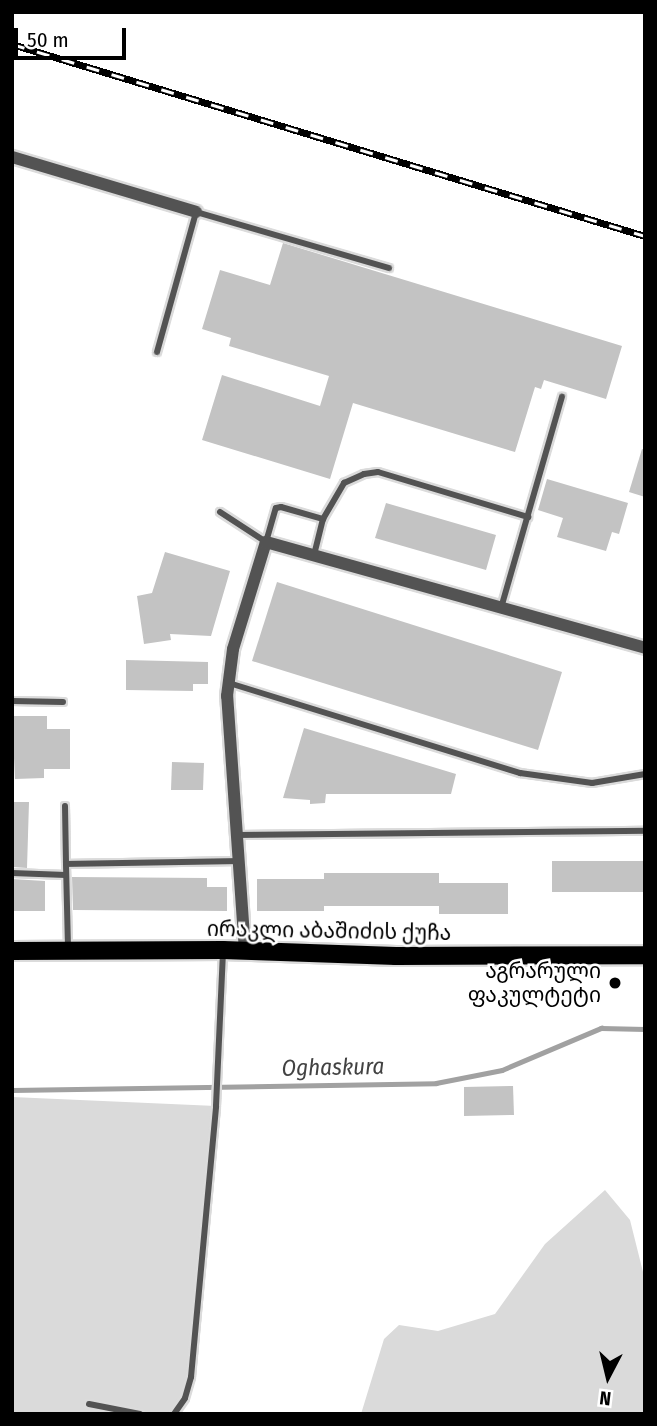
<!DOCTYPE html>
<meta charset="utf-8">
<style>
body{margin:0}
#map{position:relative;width:657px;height:1426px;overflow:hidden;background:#fff;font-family:"Fira Sans Condensed","Noto Sans Georgian",sans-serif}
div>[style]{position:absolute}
.green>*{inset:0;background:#dadada}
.stream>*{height:4.5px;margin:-2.25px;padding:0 2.25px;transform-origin:2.25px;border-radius:2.25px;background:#a1a1a1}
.building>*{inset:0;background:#c3c3c3}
.roads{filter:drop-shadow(2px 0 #dbdbdb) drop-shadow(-2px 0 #dbdbdb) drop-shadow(0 2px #dbdbdb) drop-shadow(0 -2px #dbdbdb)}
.service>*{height:6px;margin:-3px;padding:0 3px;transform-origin:3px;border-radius:3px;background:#535353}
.minor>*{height:12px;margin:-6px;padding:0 6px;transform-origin:6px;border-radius:6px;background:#535353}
.primary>*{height:18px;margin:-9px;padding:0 9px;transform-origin:9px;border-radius:9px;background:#000}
.rail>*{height:7px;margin-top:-3.5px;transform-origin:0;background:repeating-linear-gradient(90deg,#fff 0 13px,#000 0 26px);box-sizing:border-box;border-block:2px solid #000}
.dots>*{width:19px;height:19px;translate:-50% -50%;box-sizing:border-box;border:4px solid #fff;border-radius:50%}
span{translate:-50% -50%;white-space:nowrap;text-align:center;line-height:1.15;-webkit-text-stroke:5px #fff;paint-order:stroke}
.street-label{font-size:21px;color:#000}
.poi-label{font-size:21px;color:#000}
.right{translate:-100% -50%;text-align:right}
.water-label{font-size:23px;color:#424242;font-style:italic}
.frame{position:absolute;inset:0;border:14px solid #000;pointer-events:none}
.north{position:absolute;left:573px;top:1342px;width:70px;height:70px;-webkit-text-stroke:5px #fff;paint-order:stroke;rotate:187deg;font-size:19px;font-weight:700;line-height:28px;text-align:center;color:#000}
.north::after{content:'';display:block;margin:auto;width:24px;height:32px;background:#000;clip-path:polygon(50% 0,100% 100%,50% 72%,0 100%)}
.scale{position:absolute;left:14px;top:28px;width:112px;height:32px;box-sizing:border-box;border:4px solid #000;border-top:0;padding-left:9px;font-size:21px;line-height:24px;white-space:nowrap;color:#000;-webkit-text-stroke:5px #fff;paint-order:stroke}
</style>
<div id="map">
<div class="green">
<i style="clip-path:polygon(12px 1097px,216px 1106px,191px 1377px,185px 1398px,174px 1414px,12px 1414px)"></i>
<i style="clip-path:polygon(605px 1190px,630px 1220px,645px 1280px,645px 1414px,361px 1414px,384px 1339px,399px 1325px,438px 1331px,495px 1314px,545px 1244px)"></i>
</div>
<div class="stream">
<i style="left:12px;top:1090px;width:424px;rotate:-0.9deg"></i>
<i style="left:436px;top:1083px;width:67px;rotate:-11.1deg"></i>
<i style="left:502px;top:1070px;width:108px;rotate:-23deg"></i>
<i style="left:601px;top:1028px;width:44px;rotate:1.3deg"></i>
</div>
<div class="building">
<i style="clip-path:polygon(283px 243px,622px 346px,606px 399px,544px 380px,541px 389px,535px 387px,515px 452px,353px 403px,330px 479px,202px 440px,222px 375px,320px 406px,329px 376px,229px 346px,231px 338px,202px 329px,220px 270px,270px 285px)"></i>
<i style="clip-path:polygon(642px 449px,645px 450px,645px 497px,629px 492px)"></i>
<i style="clip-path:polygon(547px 479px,628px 503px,619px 534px,612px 532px,606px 551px,557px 537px,563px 518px,538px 510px)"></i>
<i style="clip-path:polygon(386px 503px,496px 535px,486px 570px,375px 538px)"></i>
<i style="clip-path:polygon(165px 552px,230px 571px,211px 636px,170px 634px,171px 640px,144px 644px,137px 596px,152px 593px)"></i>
<i style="clip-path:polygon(277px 582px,562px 672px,538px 750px,252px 661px)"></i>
<i style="clip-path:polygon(126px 660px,208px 662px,208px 684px,193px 684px,193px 691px,126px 690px)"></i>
<i style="clip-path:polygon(12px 716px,47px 716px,47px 729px,70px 729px,70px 769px,44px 769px,44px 778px,15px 779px)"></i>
<i style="clip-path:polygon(304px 728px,456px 774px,451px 794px,326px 794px,325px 803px,310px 804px,310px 800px,283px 798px)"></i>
<i style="clip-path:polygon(172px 762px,204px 763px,203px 790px,171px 790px)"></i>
<i style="clip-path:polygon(12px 802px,29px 802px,27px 868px,12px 867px)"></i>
<i style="clip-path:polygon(552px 861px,645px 861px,645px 892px,552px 892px)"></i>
<i style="clip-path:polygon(324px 873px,439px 873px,439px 883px,508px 883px,508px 914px,439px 914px,439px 906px,324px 906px,324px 911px,257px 911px,257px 879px,324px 879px)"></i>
<i style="clip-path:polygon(72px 877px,207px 878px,207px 887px,227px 887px,227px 911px,73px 910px)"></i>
<i style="clip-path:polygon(12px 879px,45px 881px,45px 911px,12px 911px)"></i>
<i style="clip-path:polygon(513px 1086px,514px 1115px,464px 1116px,464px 1087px)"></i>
</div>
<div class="roads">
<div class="service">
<i style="left:157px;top:352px;width:145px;rotate:-74.4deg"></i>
<i style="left:196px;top:212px;width:201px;rotate:16.2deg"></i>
<i style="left:220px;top:512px;width:55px;rotate:33.1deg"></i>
<i style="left:266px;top:542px;width:35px;rotate:-74deg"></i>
<i style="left:276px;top:508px;width:5px;rotate:-11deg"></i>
<i style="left:281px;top:507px;width:44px;rotate:15.9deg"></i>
<i style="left:314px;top:555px;width:37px;rotate:-76deg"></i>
<i style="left:323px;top:519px;width:42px;rotate:-59.7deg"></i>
<i style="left:344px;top:483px;width:22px;rotate:-24deg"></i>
<i style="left:364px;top:474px;width:14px;rotate:-8deg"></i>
<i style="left:378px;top:472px;width:157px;rotate:16.7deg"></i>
<i style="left:501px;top:608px;width:220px;rotate:-73.9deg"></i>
<i style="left:229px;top:683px;width:305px;rotate:17.2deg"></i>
<i style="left:520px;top:773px;width:73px;rotate:7.9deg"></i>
<i style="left:592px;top:783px;width:54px;rotate:-9.6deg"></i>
<i style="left:12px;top:701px;width:51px;rotate:1.1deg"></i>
<i style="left:65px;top:806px;width:58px;rotate:89deg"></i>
<i style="left:239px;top:835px;width:406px;rotate:-0.6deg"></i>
<i style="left:12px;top:873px;width:54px;rotate:2.1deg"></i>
<i style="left:68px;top:947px;width:83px;rotate:-91.4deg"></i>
<i style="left:66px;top:864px;width:172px;rotate:-1deg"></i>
<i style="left:89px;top:1404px;width:52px;rotate:11.1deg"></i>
<i style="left:174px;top:1414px;width:19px;rotate:-55deg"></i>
<i style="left:185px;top:1398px;width:22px;rotate:-74deg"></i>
<i style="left:191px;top:1377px;width:272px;rotate:-84.7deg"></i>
<i style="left:216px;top:1106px;width:154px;rotate:-87.4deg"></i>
</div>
<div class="minor">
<i style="left:12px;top:157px;width:192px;rotate:16.6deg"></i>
<i style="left:245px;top:951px;width:256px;rotate:-94deg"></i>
<i style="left:227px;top:696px;width:47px;rotate:-82.7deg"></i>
<i style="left:233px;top:649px;width:112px;rotate:-72.9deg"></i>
<i style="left:266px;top:542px;width:394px;rotate:15.6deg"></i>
</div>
<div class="primary">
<i style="left:12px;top:951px;width:211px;rotate:-0.3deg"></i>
<i style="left:223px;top:950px;width:173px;rotate:2deg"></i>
<i style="left:396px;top:956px;width:249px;rotate:-0.2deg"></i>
</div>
</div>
<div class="rail">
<i style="left:12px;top:44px;width:661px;rotate:16.87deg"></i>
</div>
<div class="dots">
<i style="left:615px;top:983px;background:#000"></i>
</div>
<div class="street-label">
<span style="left:329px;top:931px;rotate:1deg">ირაკლი აბაშიძის ქუჩა</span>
</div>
<div class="poi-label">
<span class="right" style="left:601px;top:983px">აგრარული<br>ფაკულტეტი</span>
</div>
<div class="water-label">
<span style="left:333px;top:1067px;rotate:-1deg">Oghaskura</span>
</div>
<div class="frame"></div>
<div class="north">N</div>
<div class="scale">50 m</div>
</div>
